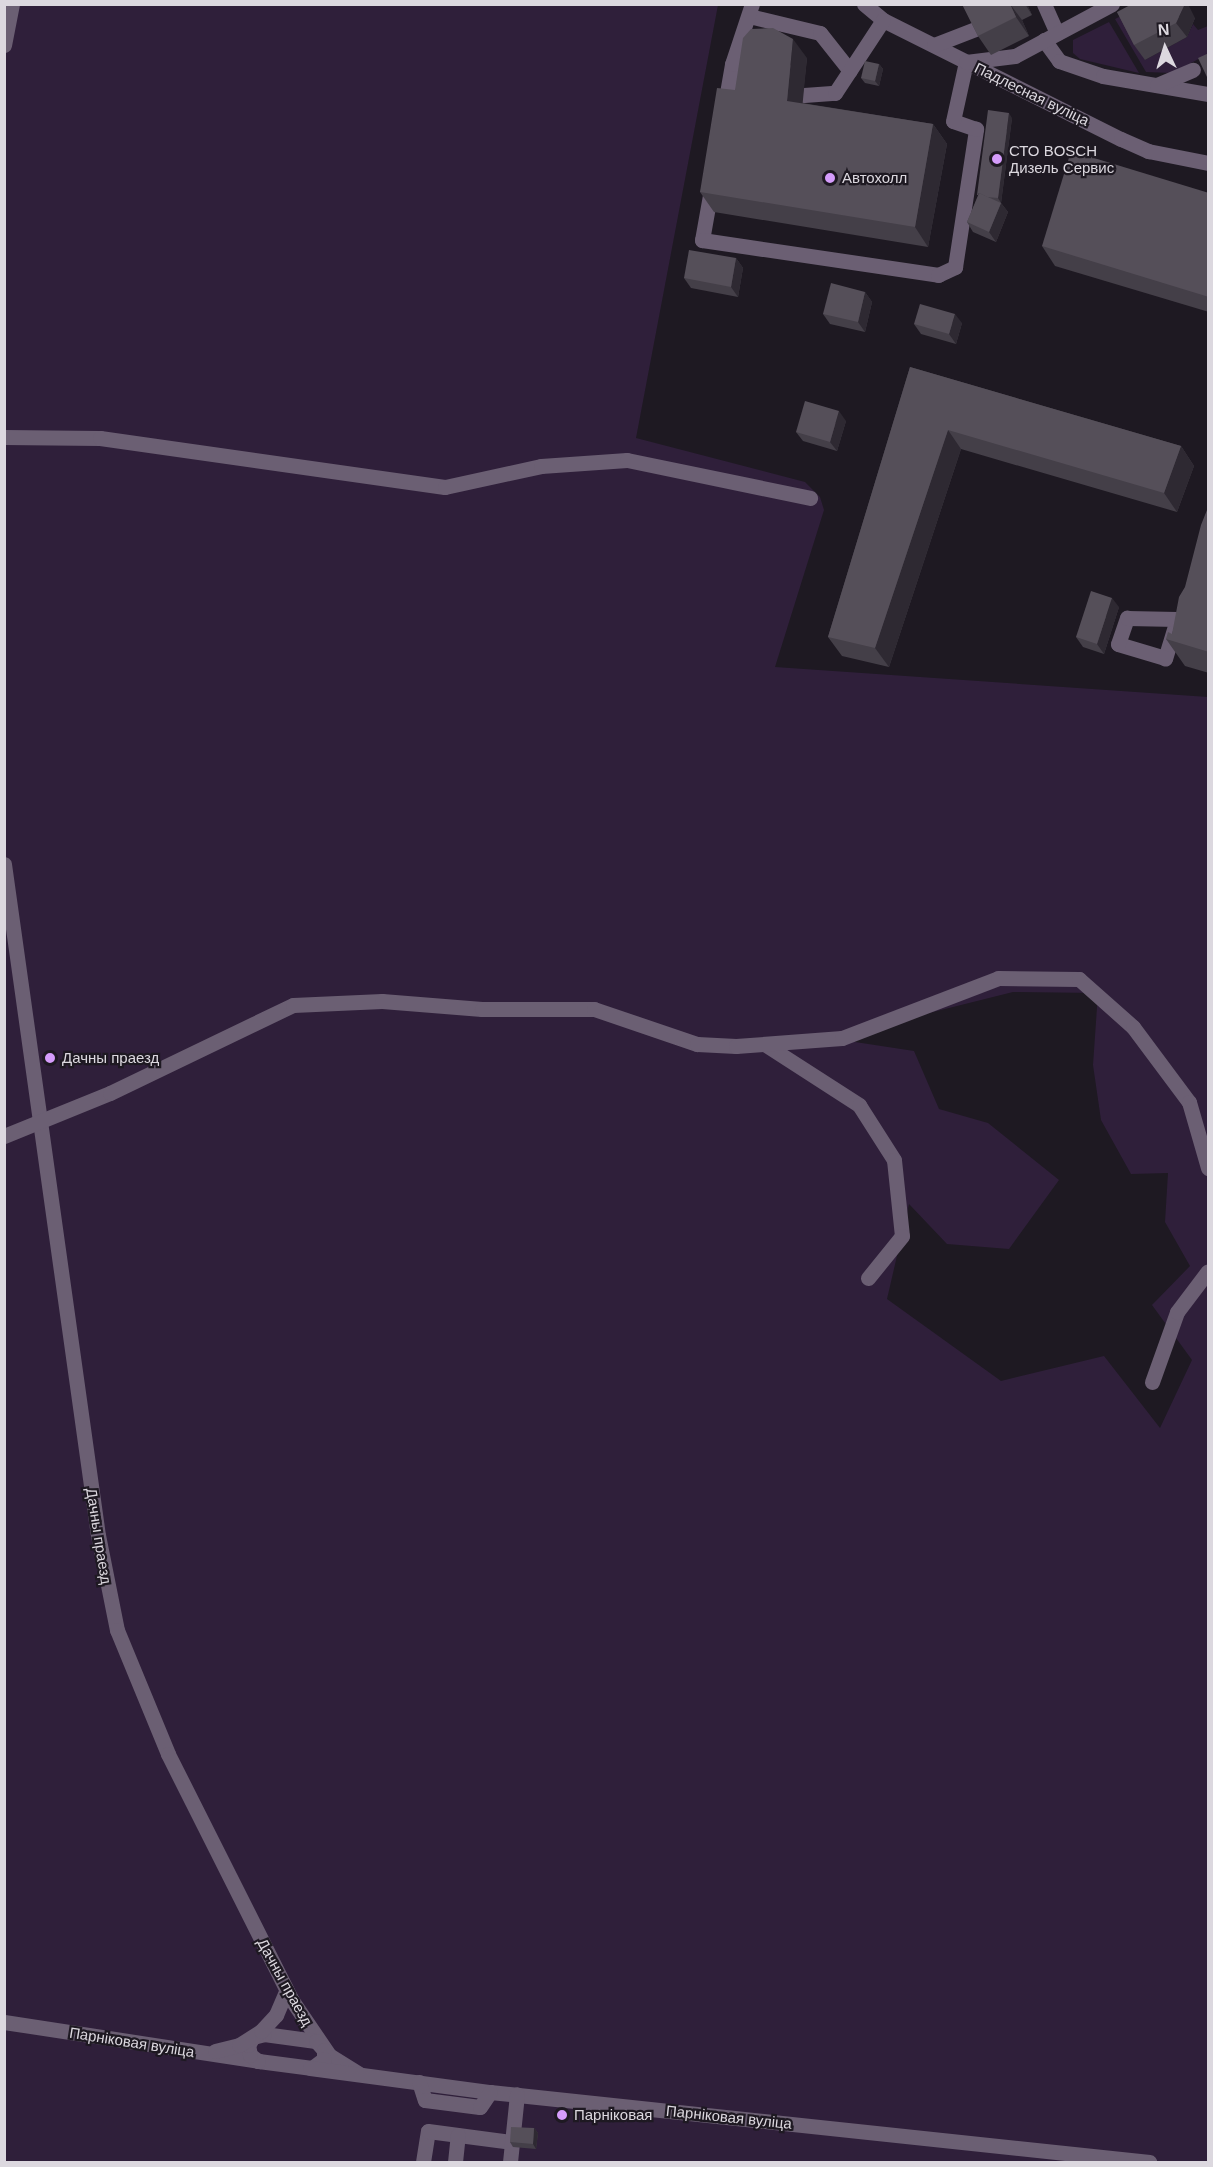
<!DOCTYPE html>
<meta charset="utf-8">
<style>
body{margin:0}
#map{position:relative;width:1213px;height:2167px;overflow:hidden;background:#1e1922;font-family:Arial,sans-serif}
div>[style]{position:absolute}
.green>*{inset:0;background:#2f1f3a}
.minor>*{height:15px;margin:-7.5px;padding:0 7.5px;transform-origin:7.5px;border-radius:7.5px;background:#6b5f73}
.wall>*{inset:0;background:#443f48}
.shaded-wall>*{inset:0;background:#2e2932}
.building>*{inset:0;background:#554f59}
.dots>*{width:16px;height:16px;translate:-50% -50%;box-sizing:border-box;border:3px solid #1e1922;border-radius:50%}
span{translate:-50% -50%;white-space:nowrap;text-align:center;line-height:1.15;-webkit-text-stroke:4.5px #1e1922;paint-order:stroke}
.street-label{font-size:15px;color:#dcd8df}
.poi-label{font-size:15px;color:#dcd8df}
.left{translate:0 -50%;text-align:left}
.frame{position:absolute;inset:0;border:6px solid #dcd8df;pointer-events:none}
.north{position:absolute;left:1135px;top:18px;width:60px;height:60px;-webkit-text-stroke:4px #1e1922;paint-order:stroke;rotate:356deg;font-size:16px;font-weight:700;line-height:24px;text-align:center;color:#dcd8df}
.north::after{content:'';display:block;margin:auto;width:21px;height:27px;background:#dcd8df;clip-path:polygon(50% 0,100% 100%,50% 72%,0 100%)}
</style>
<div id="map">
<div class="green">
<i style="clip-path:polygon(evenodd,5px 5px,718px 5px,636px 438px,805px 482px,820px 497px,824px 510px,775px 667px,1208px 697px,1208px 2162px,5px 2162px,5px 5px,1013px 992px,1098px 993px,1093px 1065px,1101px 1120px,1131px 1174px,1168px 1173px,1165px 1222px,1190px 1266px,1152px 1305px,1192px 1360px,1160px 1428px,1104px 1356px,1001px 1381px,887px 1299px,909px 1204px,947px 1244px,1009px 1249px,1059px 1180px,988px 1123px,939px 1109px,914px 1051px,829px 1038px,1013px 992px)"></i>
<i style="clip-path:polygon(1144px 5px,1145px 60px,1187px 37px,1193px 24px,1198px 30px,1208px 26px,1208px 54px,1172px 73px,1146px 72px,1115px 19px)"></i>
<i style="clip-path:polygon(1109px 22px,1139px 73px,1080px 59px,1073px 53px,1073px 40px)"></i>
</div>
<div class="minor">
<i style="left:864px;top:4px;width:25px;rotate:40deg"></i>
<i style="left:883px;top:20px;width:266px;rotate:26.6deg"></i>
<i style="left:1121px;top:139px;width:30px;rotate:24deg"></i>
<i style="left:1148px;top:151px;width:61px;rotate:11.3deg"></i>
<i style="left:1044px;top:4px;width:32px;rotate:66deg"></i>
<i style="left:749px;top:16px;width:73px;rotate:13.5deg"></i>
<i style="left:820px;top:33px;width:48px;rotate:51.7deg"></i>
<i style="left:1044px;top:40px;width:26px;rotate:54deg"></i>
<i style="left:1059px;top:61px;width:46px;rotate:18.8deg"></i>
<i style="left:1103px;top:76px;width:107px;rotate:9.7deg"></i>
<i style="left:4px;top:45px;width:42px;rotate:-79deg"></i>
<i style="left:934px;top:45px;width:47px;rotate:-21.1deg"></i>
<i style="left:1157px;top:85px;width:39px;rotate:-23deg"></i>
<i style="left:804px;top:95px;width:31px;rotate:-4deg"></i>
<i style="left:835px;top:93px;width:87px;rotate:-56.7deg"></i>
<i style="left:724px;top:110px;width:47px;rotate:-80.1deg"></i>
<i style="left:732px;top:64px;width:63px;rotate:-71.6deg"></i>
<i style="left:712px;top:184px;width:57px;rotate:100.1deg"></i>
<i style="left:702px;top:240px;width:239px;rotate:8.4deg"></i>
<i style="left:938px;top:275px;width:19px;rotate:-25deg"></i>
<i style="left:955px;top:267px;width:140px;rotate:-81.3deg"></i>
<i style="left:976px;top:129px;width:24px;rotate:-161deg"></i>
<i style="left:953px;top:121px;width:60px;rotate:-77.6deg"></i>
<i style="left:966px;top:62px;width:49px;rotate:-7deg"></i>
<i style="left:1015px;top:56px;width:110px;rotate:-28.2deg"></i>
<i style="left:4px;top:437px;width:96px;rotate:0.6deg"></i>
<i style="left:100px;top:438px;width:348px;rotate:8.1deg"></i>
<i style="left:445px;top:487px;width:98px;rotate:-12.3deg"></i>
<i style="left:541px;top:466px;width:86px;rotate:-4deg"></i>
<i style="left:627px;top:460px;width:187px;rotate:11.7deg"></i>
<i style="left:1175px;top:626px;width:34px;rotate:107deg"></i>
<i style="left:1165px;top:658px;width:49px;rotate:-163.4deg"></i>
<i style="left:1118px;top:644px;width:28px;rotate:-71deg"></i>
<i style="left:1127px;top:618px;width:50px;rotate:1.1deg"></i>
<i style="left:4px;top:864px;width:678px;rotate:82.03deg"></i>
<i style="left:98px;top:1535px;width:97px;rotate:78.7deg"></i>
<i style="left:117px;top:1630px;width:134px;rotate:67.6deg"></i>
<i style="left:168px;top:1754px;width:274px;rotate:63.3deg"></i>
<i style="left:291px;top:1999px;width:68px;rotate:55.8deg"></i>
<i style="left:329px;top:2055px;width:36px;rotate:32deg"></i>
<i style="left:766px;top:1045px;width:111px;rotate:32.8deg"></i>
<i style="left:859px;top:1105px;width:65px;rotate:57.5deg"></i>
<i style="left:894px;top:1160px;width:76px;rotate:84deg"></i>
<i style="left:902px;top:1236px;width:54px;rotate:129deg"></i>
<i style="left:4px;top:1136px;width:114px;rotate:-22.1deg"></i>
<i style="left:110px;top:1093px;width:203px;rotate:-25.7deg"></i>
<i style="left:293px;top:1005px;width:89px;rotate:-2.6deg"></i>
<i style="left:382px;top:1001px;width:100px;rotate:4.6deg"></i>
<i style="left:482px;top:1009px;width:112px"></i>
<i style="left:594px;top:1009px;width:109px;rotate:18.8deg"></i>
<i style="left:697px;top:1044px;width:39px;rotate:3deg"></i>
<i style="left:736px;top:1046px;width:106px;rotate:-4.3deg"></i>
<i style="left:842px;top:1038px;width:167px;rotate:-21deg"></i>
<i style="left:998px;top:978px;width:81px;rotate:0.7deg"></i>
<i style="left:1079px;top:979px;width:72px;rotate:41.6deg"></i>
<i style="left:1133px;top:1027px;width:94px;rotate:53.3deg"></i>
<i style="left:1189px;top:1102px;width:69px;rotate:73.9deg"></i>
<i style="left:1152px;top:1382px;width:74px;rotate:-70.3deg"></i>
<i style="left:1177px;top:1312px;width:51px;rotate:-52.9deg"></i>
<i style="left:4px;top:2022px;width:259px;rotate:8.7deg"></i>
<i style="left:264px;top:2034px;width:52px;rotate:7.7deg"></i>
<i style="left:316px;top:2041px;width:12px;rotate:48deg"></i>
<i style="left:324px;top:2050px;width:9px;rotate:90deg"></i>
<i style="left:324px;top:2059px;width:15px;rotate:143deg"></i>
<i style="left:312px;top:2068px;width:54px;rotate:-172.6deg"></i>
<i style="left:258px;top:2061px;width:10px;rotate:-143deg"></i>
<i style="left:250px;top:2055px;width:10px;rotate:-101deg"></i>
<i style="left:248px;top:2045px;width:9px;rotate:-58deg"></i>
<i style="left:253px;top:2037px;width:11px;rotate:-15deg"></i>
<i style="left:215px;top:2051px;width:25px;rotate:-14deg"></i>
<i style="left:239px;top:2045px;width:26px;rotate:-32deg"></i>
<i style="left:261px;top:2031px;width:22px;rotate:-47deg"></i>
<i style="left:276px;top:2015px;width:26px;rotate:-67deg"></i>
<i style="left:310px;top:2068px;width:182px;rotate:7.6deg"></i>
<i style="left:490px;top:2092px;width:663px;rotate:6.06deg"></i>
<i style="left:419px;top:2082px;width:19px;rotate:72deg"></i>
<i style="left:425px;top:2100px;width:55px;rotate:7.3deg"></i>
<i style="left:480px;top:2107px;width:18px;rotate:-56deg"></i>
<i style="left:423px;top:2162px;width:31px;rotate:-81deg"></i>
<i style="left:428px;top:2131px;width:85px;rotate:7.5deg"></i>
<i style="left:455px;top:2162px;width:27px;rotate:-84deg"></i>
<i style="left:510px;top:2162px;width:68px;rotate:-84.1deg"></i>
</div>
<div class="wall">
<i style="clip-path:polygon(962px 4px,1027px 4px,1032px 15px,1022px 20px,1029px 36px,991px 55px,978px 36px)"></i>
<i style="clip-path:polygon(1117px 12px,1195px 18px,1187px 37px,1145px 60px,1134px 45px)"></i>
<i style="clip-path:polygon(807px 58px,802px 103px,933px 124px,947px 144px,928px 247px,714px 212px,700px 192px,735px 90px)"></i>
<i style="clip-path:polygon(879px 64px,883px 69px,879px 86px,865px 83px,861px 78px)"></i>
<i style="clip-path:polygon(1012px 118px,1001px 203px,1008px 212px,996px 242px,973px 232px,967px 222px)"></i>
<i style="clip-path:polygon(1209px 193px,1209px 312px,1055px 266px,1042px 246px)"></i>
<i style="clip-path:polygon(736px 258px,743px 268px,738px 297px,691px 288px,684px 278px)"></i>
<i style="clip-path:polygon(865px 292px,872px 302px,865px 332px,830px 324px,823px 314px)"></i>
<i style="clip-path:polygon(962px 323px,956px 344px,921px 334px,914px 324px)"></i>
<i style="clip-path:polygon(910px 367px,1181px 446px,1194px 466px,1177px 512px,961px 449px,889px 667px,842px 656px,828px 637px)"></i>
<i style="clip-path:polygon(846px 421px,837px 451px,803px 441px,796px 432px)"></i>
<i style="clip-path:polygon(1209px 505px,1209px 673px,1185px 666px,1166px 639px,1172px 634px)"></i>
<i style="clip-path:polygon(1119px 607px,1104px 654px,1083px 647px,1076px 637px)"></i>
<i style="clip-path:polygon(534px 2128px,538px 2133px,536px 2149px,513px 2147px,510px 2142px)"></i>
</div>
<div class="shaded-wall">
<i style="clip-path:polygon(1010px 4px,1022px 20px,1029px 36px,1016px 17px)"></i>
<i style="clip-path:polygon(1025px 4px,1027px 4px,1032px 15px)"></i>
<i style="clip-path:polygon(1185px 4px,1188px 4px,1195px 18px,1187px 37px,1176px 23px)"></i>
<i style="clip-path:polygon(793px 39px,807px 58px,801px 120px,787px 101px)"></i>
<i style="clip-path:polygon(879px 64px,883px 69px,879px 86px,875px 81px)"></i>
<i style="clip-path:polygon(1009px 113px,1012px 118px,1001px 203px,1008px 212px,996px 242px,989px 232px,1001px 203px,998px 198px)"></i>
<i style="clip-path:polygon(933px 124px,947px 144px,928px 247px,915px 227px)"></i>
<i style="clip-path:polygon(736px 258px,743px 268px,738px 297px,731px 287px)"></i>
<i style="clip-path:polygon(865px 292px,872px 302px,865px 332px,858px 322px)"></i>
<i style="clip-path:polygon(955px 314px,962px 323px,956px 344px,949px 334px)"></i>
<i style="clip-path:polygon(839px 411px,846px 421px,837px 451px,830px 442px)"></i>
<i style="clip-path:polygon(948px 430px,961px 449px,889px 667px,875px 648px)"></i>
<i style="clip-path:polygon(1181px 446px,1194px 466px,1177px 512px,1164px 493px)"></i>
<i style="clip-path:polygon(1112px 598px,1119px 607px,1104px 654px,1097px 644px)"></i>
<i style="clip-path:polygon(534px 2128px,538px 2133px,536px 2149px,533px 2144px)"></i>
</div>
<div class="building">
<i style="clip-path:polygon(962px 4px,1010px 4px,1016px 17px,978px 36px)"></i>
<i style="clip-path:polygon(1132px 4px,1185px 4px,1176px 23px,1134px 45px,1117px 12px)"></i>
<i style="clip-path:polygon(773px 28px,793px 39px,787px 101px,933px 124px,915px 227px,700px 192px,717px 88px,735px 90px,743px 38px,751px 29px)"></i>
<i style="clip-path:polygon(1209px 53px,1209px 76px,1207px 77px,1198px 58px)"></i>
<i style="clip-path:polygon(865px 61px,879px 64px,875px 81px,861px 78px)"></i>
<i style="clip-path:polygon(988px 110px,1009px 113px,998px 198px,987px 197px,979px 193px,978px 195px,977px 195px)"></i>
<i style="clip-path:polygon(1071px 151px,1209px 193px,1209px 297px,1042px 246px)"></i>
<i style="clip-path:polygon(979px 193px,1001px 203px,989px 232px,967px 222px)"></i>
<i style="clip-path:polygon(689px 250px,736px 258px,731px 287px,684px 278px)"></i>
<i style="clip-path:polygon(831px 283px,865px 292px,858px 322px,823px 314px)"></i>
<i style="clip-path:polygon(920px 304px,955px 314px,949px 334px,914px 324px)"></i>
<i style="clip-path:polygon(910px 367px,1181px 446px,1164px 493px,948px 430px,875px 648px,828px 637px)"></i>
<i style="clip-path:polygon(805px 401px,839px 411px,830px 442px,796px 432px)"></i>
<i style="clip-path:polygon(1209px 505px,1209px 652px,1166px 639px,1168px 632px,1172px 634px,1179px 597px,1185px 587px,1201px 525px)"></i>
<i style="clip-path:polygon(1091px 591px,1112px 598px,1097px 644px,1076px 637px)"></i>
<i style="clip-path:polygon(511px 2127px,534px 2128px,533px 2144px,510px 2142px)"></i>
</div>
<div class="dots">
<i style="left:997px;top:159px;background:#d59cfb"></i>
<i style="left:830px;top:178px;background:#d59cfb"></i>
<i style="left:50px;top:1058px;background:#d59cfb"></i>
<i style="left:562px;top:2115px;background:#d59cfb"></i>
</div>
<div class="street-label">
<span style="left:1032px;top:94px;rotate:26deg">Падлесная вуліца</span>
<span style="left:99px;top:1536px;rotate:81deg">Дачны праезд</span>
<span style="left:285px;top:1982px;rotate:61deg">Дачны праезд</span>
<span style="left:132px;top:2042px;rotate:9deg">Парніковая вуліца</span>
<span style="left:729px;top:2117px;rotate:6deg">Парніковая вуліца</span>
</div>
<div class="poi-label">
<span class="left" style="left:1009px;top:159px">СТО BOSCH<br>Дизель Сервис</span>
<span class="left" style="left:842px;top:178px">Автохолл</span>
<span class="left" style="left:62px;top:1058px">Дачны праезд</span>
<span class="left" style="left:574px;top:2115px">Парніковая</span>
</div>
<div class="frame"></div>
<div class="north">N</div>
</div>
